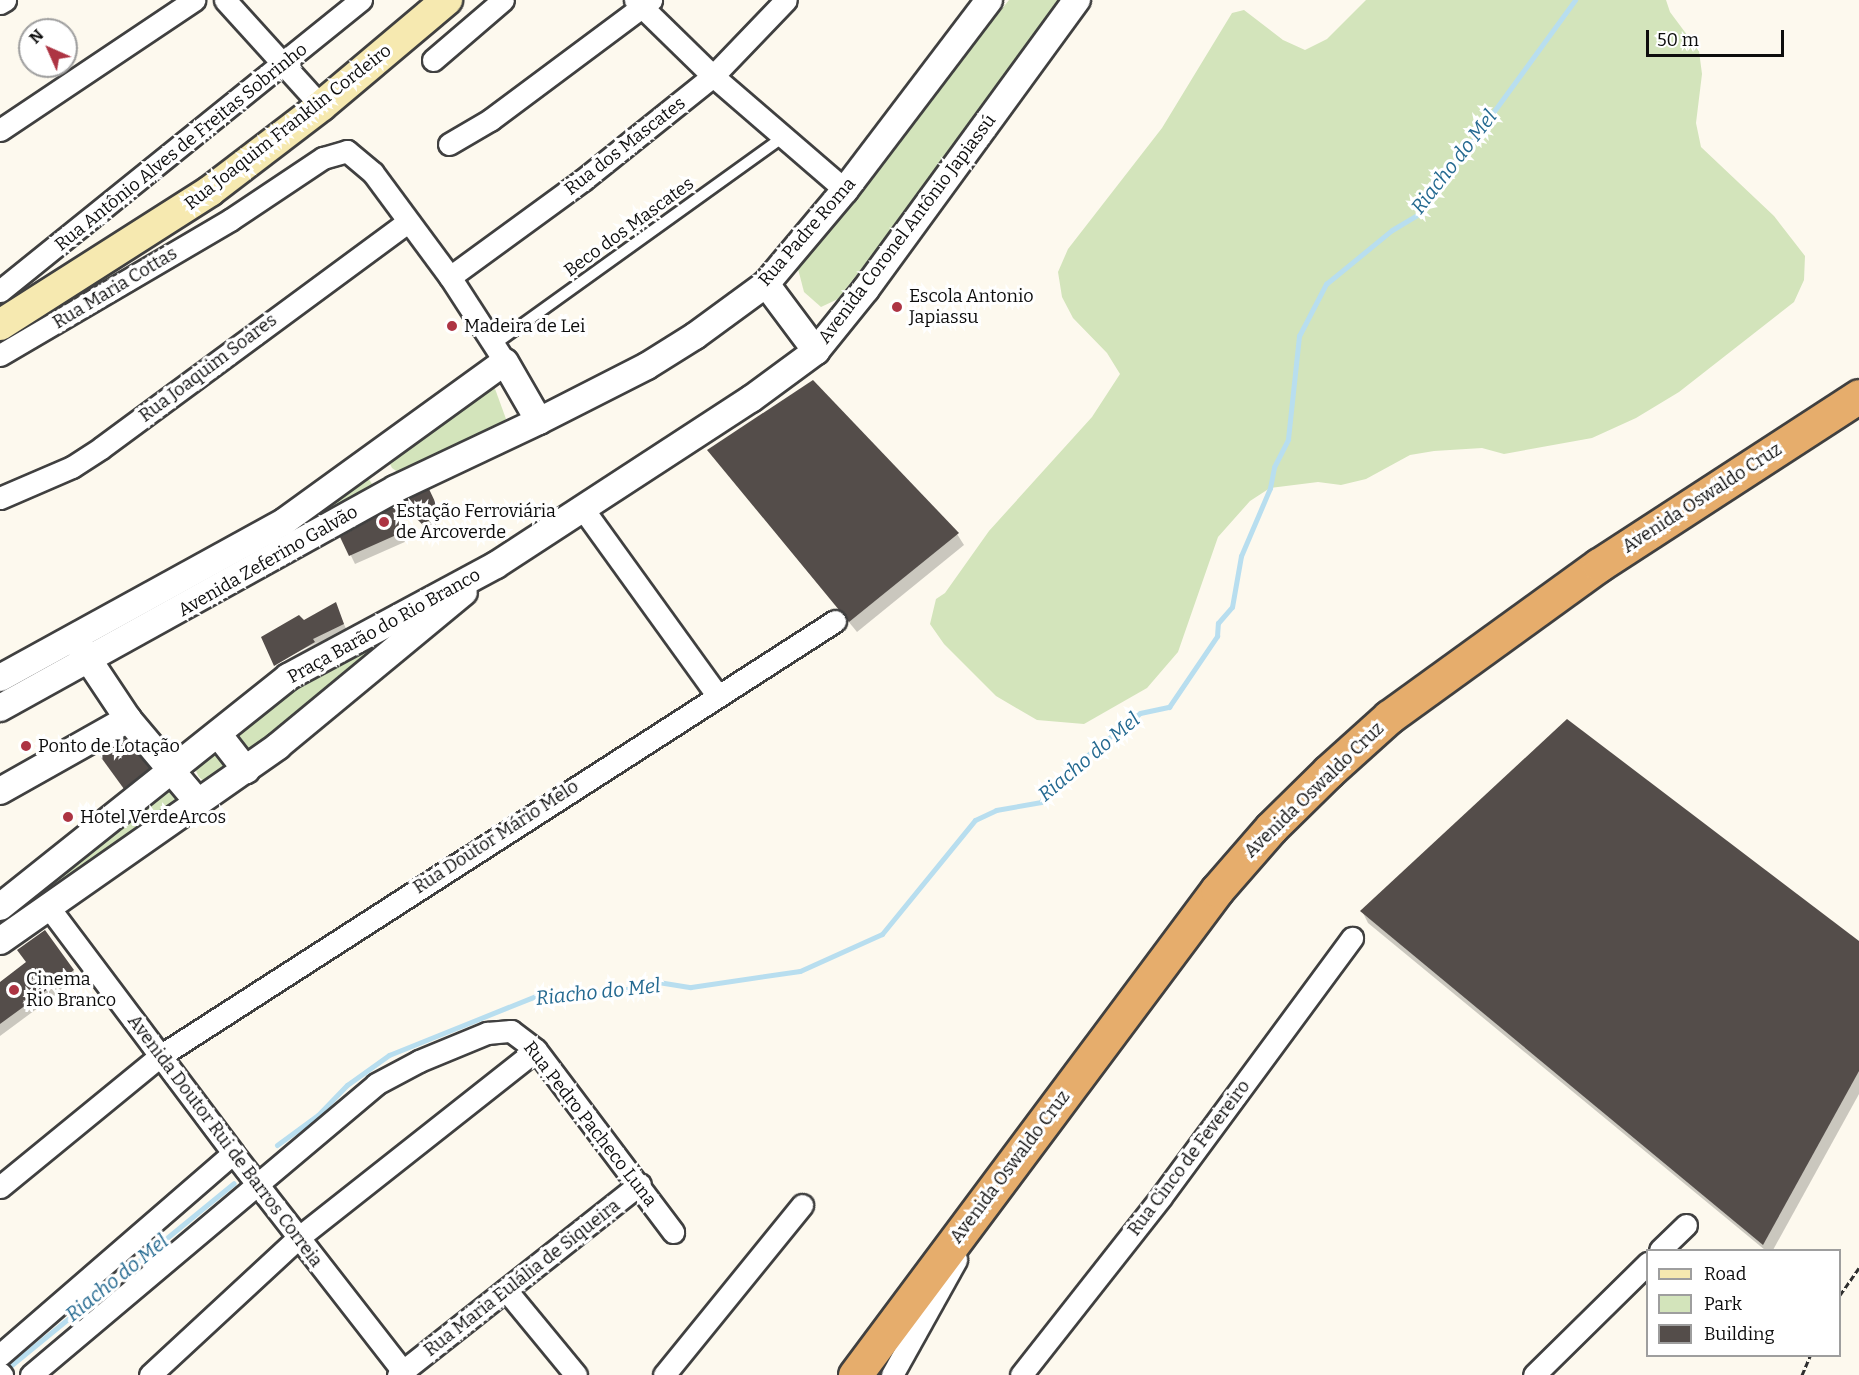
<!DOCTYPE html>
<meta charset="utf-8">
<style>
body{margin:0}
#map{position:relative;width:1859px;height:1375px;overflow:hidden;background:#fdf9ee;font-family:Bitter,serif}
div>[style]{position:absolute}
.green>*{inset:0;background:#d3e4bb}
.round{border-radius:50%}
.shadow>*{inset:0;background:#0003}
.stream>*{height:5px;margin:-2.5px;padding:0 2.5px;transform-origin:2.5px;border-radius:2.5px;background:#b8deef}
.building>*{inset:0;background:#544d4a}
.path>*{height:3px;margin-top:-1.5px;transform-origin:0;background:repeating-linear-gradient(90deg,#2f2f2f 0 6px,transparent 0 9px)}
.roads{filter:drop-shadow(2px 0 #404040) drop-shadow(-2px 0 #404040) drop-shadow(0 2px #404040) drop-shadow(0 -2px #404040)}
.service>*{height:10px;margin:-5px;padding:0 5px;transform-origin:5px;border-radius:5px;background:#fff}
.minor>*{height:21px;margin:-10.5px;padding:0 10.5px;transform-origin:10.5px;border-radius:10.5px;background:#fff}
.tertiary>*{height:26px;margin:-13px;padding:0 13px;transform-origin:13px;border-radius:13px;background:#fff}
.secondary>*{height:30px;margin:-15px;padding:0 15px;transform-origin:15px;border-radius:15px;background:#f6e9b0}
.trunk>*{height:33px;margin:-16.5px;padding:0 16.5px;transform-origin:16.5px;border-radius:16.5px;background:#e6ad6c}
.dots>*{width:16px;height:16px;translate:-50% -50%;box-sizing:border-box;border:3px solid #fff;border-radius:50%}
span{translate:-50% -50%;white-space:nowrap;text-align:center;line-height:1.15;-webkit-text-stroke:6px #fff;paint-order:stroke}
.street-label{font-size:18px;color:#0d0d0d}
.poi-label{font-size:18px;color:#0d0d0d}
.left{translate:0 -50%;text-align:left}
.water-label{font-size:20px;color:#246990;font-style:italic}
.legend{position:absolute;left:1646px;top:1249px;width:195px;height:108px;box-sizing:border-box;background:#fff;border:2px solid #9e9e9e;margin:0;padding:8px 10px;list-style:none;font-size:18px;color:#0d0d0d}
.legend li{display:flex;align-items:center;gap:12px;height:30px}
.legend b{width:30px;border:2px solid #9e9e9e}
.north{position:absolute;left:18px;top:18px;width:60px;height:60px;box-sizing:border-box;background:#fff;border:2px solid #9e9e9e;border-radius:50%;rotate:315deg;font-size:16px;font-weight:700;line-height:24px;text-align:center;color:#0d0d0d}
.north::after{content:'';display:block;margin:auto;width:21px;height:27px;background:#ad3443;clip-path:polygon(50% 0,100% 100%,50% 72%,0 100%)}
.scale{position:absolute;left:1646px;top:30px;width:138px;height:27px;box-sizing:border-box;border:3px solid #0d0d0d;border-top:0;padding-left:8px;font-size:18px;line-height:21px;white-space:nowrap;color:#0d0d0d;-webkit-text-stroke:4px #fff;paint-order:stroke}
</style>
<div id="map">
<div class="green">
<i style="clip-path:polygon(1009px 0,1060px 0,1012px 75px,838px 299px,821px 307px,804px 292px,797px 265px)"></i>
<i style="clip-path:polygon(1366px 0,1666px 0,1670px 12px,1699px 51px,1702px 74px,1696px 123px,1701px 147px,1774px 216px,1805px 256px,1804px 280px,1794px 302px,1679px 392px,1636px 418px,1592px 438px,1504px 454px,1482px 448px,1434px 451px,1410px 455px,1366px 479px,1341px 485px,1318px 482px,1270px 488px,1250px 501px,1218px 537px,1178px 652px,1147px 688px,1084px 724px,1037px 720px,996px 696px,944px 644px,930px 624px,936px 599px,945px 593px,989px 531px,1092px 417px,1120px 374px,1107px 353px,1073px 318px,1062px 297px,1058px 272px,1068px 249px,1162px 128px,1232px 13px,1244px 10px,1283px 40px,1305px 50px,1327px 39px)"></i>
<i style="clip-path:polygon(494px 386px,506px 419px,496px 429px,402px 475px,392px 468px,388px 460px,481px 388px)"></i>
<i style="clip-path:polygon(363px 471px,377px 491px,197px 586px,196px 581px)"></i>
<i style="clip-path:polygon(357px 646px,369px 648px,374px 659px,259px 752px,246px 750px,237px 742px,241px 721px)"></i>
<i class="round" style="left:196px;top:754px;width:28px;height:28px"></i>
<i style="clip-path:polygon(164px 785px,175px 789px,176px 800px,0 936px,0 915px)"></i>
</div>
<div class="shadow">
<i style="clip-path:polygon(709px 451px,957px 534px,964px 545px,857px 632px)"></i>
<i style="clip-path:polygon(434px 500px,441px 516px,434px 520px,437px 527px,428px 531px,403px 503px)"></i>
<i style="clip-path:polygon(398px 506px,407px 541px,355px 564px,342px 537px)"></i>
<i style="clip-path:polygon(335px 604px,348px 633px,280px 673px,276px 666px,320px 641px,275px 663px,303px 622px)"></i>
<i style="clip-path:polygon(105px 762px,149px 769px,152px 774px,128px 793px)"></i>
<i style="clip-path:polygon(1362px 911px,1859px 943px,1859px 1094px,1773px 1250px,1765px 1250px,1368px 923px)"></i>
<i style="clip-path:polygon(73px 970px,77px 979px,0 1036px,0 984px)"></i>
</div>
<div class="stream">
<i style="left:277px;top:1145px;width:51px;rotate:-36.2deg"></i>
<i style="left:318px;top:1115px;width:42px;rotate:-46deg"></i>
<i style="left:347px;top:1085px;width:52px;rotate:-35.5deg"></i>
<i style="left:389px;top:1055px;width:158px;rotate:-21.9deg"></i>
<i style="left:536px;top:996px;width:78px;rotate:-2.9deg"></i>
<i style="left:614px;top:992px;width:45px;rotate:-12.8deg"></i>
<i style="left:658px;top:982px;width:33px;rotate:9deg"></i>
<i style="left:691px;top:987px;width:110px;rotate:-8.4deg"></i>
<i style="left:800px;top:971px;width:90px;rotate:-24.3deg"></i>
<i style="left:882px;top:934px;width:147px;rotate:-50.8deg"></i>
<i style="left:975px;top:820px;width:23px;rotate:-25deg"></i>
<i style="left:996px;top:810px;width:46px;rotate:-10.1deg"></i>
<i style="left:1041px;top:802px;width:17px;rotate:-65deg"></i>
<i style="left:1048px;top:787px;width:118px;rotate:-38.8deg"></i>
<i style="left:1140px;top:713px;width:30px;rotate:-12deg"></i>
<i style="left:1169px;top:707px;width:86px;rotate:-55.9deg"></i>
<i style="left:1217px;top:636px;width:13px;rotate:-86deg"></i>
<i style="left:1218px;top:623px;width:21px;rotate:-49deg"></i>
<i style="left:1232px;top:607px;width:52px;rotate:-80deg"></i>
<i style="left:1241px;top:556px;width:74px;rotate:-66.9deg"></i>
<i style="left:1270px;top:488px;width:21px;rotate:-79deg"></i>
<i style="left:1274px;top:467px;width:31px;rotate:-63deg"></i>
<i style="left:1288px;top:439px;width:104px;rotate:-83.9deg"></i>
<i style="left:1299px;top:336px;width:59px;rotate:-62.6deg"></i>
<i style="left:1326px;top:284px;width:85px;rotate:-39.3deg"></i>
<i style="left:1392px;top:230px;width:31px;rotate:-31deg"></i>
<i style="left:1419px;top:214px;width:265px;rotate:-53.9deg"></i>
<i style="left:3px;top:1372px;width:298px;rotate:-39.3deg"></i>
</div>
<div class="building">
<i style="clip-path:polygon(813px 380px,959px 533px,849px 622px,707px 450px)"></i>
<i style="clip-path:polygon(429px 489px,438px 508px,430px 511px,434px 518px,422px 524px,401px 503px)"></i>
<i style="clip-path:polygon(399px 504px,403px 532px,349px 556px,340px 537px)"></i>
<i style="clip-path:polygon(336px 602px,344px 624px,313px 639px,315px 642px,274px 666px,261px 637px,299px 615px,304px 620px)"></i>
<i style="clip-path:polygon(1567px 719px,1859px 941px,1859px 1071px,1763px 1245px,1360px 911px)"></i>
<i style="clip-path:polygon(125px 739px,150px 768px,124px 789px,100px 756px)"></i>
<i style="clip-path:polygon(45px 930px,74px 970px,0 1024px,0 982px,26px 962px,17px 950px)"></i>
</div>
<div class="path">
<i style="left:1840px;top:1295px;width:33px;rotate:-55deg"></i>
<i style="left:1802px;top:1375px;width:21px;rotate:-67deg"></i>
</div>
<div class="roads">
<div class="service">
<i style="left:495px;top:344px;width:355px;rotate:-35.7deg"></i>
</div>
<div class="minor">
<i style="left:225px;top:0;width:143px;rotate:47.8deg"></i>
<i style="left:635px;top:0;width:109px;rotate:44.3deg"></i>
<i style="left:713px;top:76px;width:174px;rotate:40.8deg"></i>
<i style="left:0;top:3px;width:6px;rotate:-31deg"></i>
<i style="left:433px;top:60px;width:92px;rotate:-40.6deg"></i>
<i style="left:0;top:130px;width:234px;rotate:-33.8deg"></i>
<i style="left:449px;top:144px;width:48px;rotate:-30.3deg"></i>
<i style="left:490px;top:120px;width:201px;rotate:-36.7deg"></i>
<i style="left:450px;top:277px;width:165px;rotate:-36.1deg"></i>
<i style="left:583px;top:180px;width:166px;rotate:-38.7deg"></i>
<i style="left:713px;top:76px;width:105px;rotate:-46.2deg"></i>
<i style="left:0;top:291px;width:464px;rotate:-38.9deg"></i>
<i style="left:0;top:355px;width:267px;rotate:-30.4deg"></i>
<i style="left:230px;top:220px;width:112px;rotate:-33.7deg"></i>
<i style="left:323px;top:158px;width:25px;rotate:-16deg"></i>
<i style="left:347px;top:151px;width:34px;rotate:40deg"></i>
<i style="left:373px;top:173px;width:129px;rotate:53.5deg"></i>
<i style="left:450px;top:277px;width:101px;rotate:57.1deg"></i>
<i style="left:0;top:498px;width:78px;rotate:-23.3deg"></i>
<i style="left:72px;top:467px;width:35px;rotate:-33deg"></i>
<i style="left:101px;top:448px;width:380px;rotate:-36.4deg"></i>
<i style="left:583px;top:509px;width:229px;rotate:54.2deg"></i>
<i style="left:47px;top:905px;width:310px;rotate:53.1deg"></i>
<i style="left:233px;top:1153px;width:281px;rotate:52.1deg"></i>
<i style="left:0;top:1187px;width:207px;rotate:-39.3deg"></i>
<i style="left:160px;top:1056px;width:803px;rotate:-32.8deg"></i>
<i style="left:1660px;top:1250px;width:36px;rotate:-44deg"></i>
<i style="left:506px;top:1290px;width:110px;rotate:50.5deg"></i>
<i style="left:0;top:1355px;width:308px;rotate:-40.9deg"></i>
<i style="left:0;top:1373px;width:3px;rotate:45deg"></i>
<i style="left:31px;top:1375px;width:451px;rotate:-40.1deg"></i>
<i style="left:376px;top:1084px;width:49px;rotate:-28.1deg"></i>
<i style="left:419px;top:1061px;width:74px;rotate:-22.4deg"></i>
<i style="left:487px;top:1033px;width:24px;rotate:-5deg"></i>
<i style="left:511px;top:1031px;width:31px;rotate:37deg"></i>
<i style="left:536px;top:1050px;width:228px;rotate:53deg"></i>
<i style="left:150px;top:1375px;width:202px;rotate:-42.8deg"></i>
<i style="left:298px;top:1238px;width:303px;rotate:-38.3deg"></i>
<i style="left:398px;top:1375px;width:308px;rotate:-38.3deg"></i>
<i style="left:664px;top:1375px;width:219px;rotate:-50.9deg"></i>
<i style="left:892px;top:1375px;width:132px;rotate:-60.9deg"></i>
<i style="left:1021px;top:1375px;width:226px;rotate:-51.8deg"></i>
<i style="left:1161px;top:1197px;width:322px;rotate:-53.6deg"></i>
<i style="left:1534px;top:1375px;width:160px;rotate:-44.5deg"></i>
</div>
<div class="tertiary">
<i style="left:766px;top:284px;width:84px;rotate:53.3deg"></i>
<i style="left:80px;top:647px;width:87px;rotate:56.3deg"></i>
<i style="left:128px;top:719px;width:109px;rotate:49.9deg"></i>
<i style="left:0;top:678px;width:325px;rotate:-28.8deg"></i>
<i style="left:285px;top:521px;width:271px;rotate:-35.9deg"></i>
<i style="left:505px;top:362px;width:68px;rotate:60deg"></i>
<i style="left:0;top:708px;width:452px;rotate:-29deg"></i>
<i style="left:395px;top:489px;width:159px;rotate:-25.3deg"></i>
<i style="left:539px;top:421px;width:121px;rotate:-27deg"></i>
<i style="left:647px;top:366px;width:57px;rotate:-32deg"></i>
<i style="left:695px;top:336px;width:88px;rotate:-36.2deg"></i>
<i style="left:766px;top:284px;width:123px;rotate:-50deg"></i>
<i style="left:845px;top:190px;width:238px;rotate:-52.8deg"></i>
<i style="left:218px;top:734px;width:46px;rotate:52.1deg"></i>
<i style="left:0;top:791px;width:147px;rotate:-29.4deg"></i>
<i style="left:0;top:907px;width:369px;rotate:-38.6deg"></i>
<i style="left:288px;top:677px;width:236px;rotate:-28.3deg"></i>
<i style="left:496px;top:565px;width:304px;rotate:-33.1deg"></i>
<i style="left:751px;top:399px;width:81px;rotate:-36.4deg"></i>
<i style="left:816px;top:351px;width:80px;rotate:-51.1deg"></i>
<i style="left:866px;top:289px;width:358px;rotate:-53.9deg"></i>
<i style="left:0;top:941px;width:340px;rotate:-35deg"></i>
<i style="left:278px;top:746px;width:241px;rotate:-39.6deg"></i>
</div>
<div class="secondary">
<i style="left:0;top:325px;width:249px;rotate:-32.5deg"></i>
<i style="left:210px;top:191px;width:140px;rotate:-37.4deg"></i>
<i style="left:321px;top:106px;width:165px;rotate:-40.1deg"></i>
</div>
<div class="trunk">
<i style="left:855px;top:1375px;width:605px;rotate:-53.26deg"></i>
<i style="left:1217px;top:890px;width:82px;rotate:-48.9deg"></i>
<i style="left:1271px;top:828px;width:81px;rotate:-44.5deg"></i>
<i style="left:1329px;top:771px;width:81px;rotate:-42deg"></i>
<i style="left:1389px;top:717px;width:259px;rotate:-35.9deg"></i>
<i style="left:1599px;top:565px;width:310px;rotate:-33deg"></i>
</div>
</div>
<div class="dots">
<i style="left:897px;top:307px;background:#ad3443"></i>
<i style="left:452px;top:326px;background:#ad3443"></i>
<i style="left:384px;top:522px;background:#ad3443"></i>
<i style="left:26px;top:746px;background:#ad3443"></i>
<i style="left:68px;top:817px;background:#ad3443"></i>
<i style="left:14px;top:990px;background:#ad3443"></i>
</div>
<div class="street-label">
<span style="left:288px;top:127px;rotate:-38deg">Rua Joaquim Franklin Cordeiro</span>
<span style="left:625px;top:146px;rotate:-38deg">Rua dos Mascates</span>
<span style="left:181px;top:147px;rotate:-39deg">Rua Antônio Alves de Freitas Sobrinho</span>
<span style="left:629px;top:227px;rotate:-36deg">Beco dos Mascates</span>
<span style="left:907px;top:229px;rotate:-53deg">Avenida Coronel Antônio Japiassú</span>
<span style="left:807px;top:232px;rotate:-49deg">Rua Padre Roma</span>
<span style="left:115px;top:288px;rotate:-31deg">Rua Maria Cottas</span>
<span style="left:208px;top:368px;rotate:-37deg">Rua Joaquim Soares</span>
<span style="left:1702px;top:498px;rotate:-33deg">Avenida Oswaldo Cruz</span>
<span style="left:268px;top:561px;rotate:-30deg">Avenida Zeferino Galvão</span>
<span style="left:384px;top:626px;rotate:-29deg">Praça Barão do Rio Branco</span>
<span style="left:1314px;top:790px;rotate:-44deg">Avenida Oswaldo Cruz</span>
<span style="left:496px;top:837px;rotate:-33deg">Rua Doutor Mário Melo</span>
<span style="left:590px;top:1124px;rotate:52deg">Rua Pedro Pacheco Luna</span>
<span style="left:225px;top:1141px;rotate:53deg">Avenida Doutor Rui de Barros Correia</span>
<span style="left:1189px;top:1158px;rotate:-53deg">Rua Cinco de Fevereiro</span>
<span style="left:1010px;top:1167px;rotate:-53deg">Avenida Oswaldo Cruz</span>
<span style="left:522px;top:1278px;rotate:-38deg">Rua Maria Eulália de Siqueira</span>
</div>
<div class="poi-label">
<span class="left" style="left:909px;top:307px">Escola Antonio<br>Japiassu</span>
<span class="left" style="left:464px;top:326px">Madeira de Lei</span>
<span class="left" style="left:396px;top:522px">Estação Ferroviária<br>de Arcoverde</span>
<span class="left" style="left:38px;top:746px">Ponto de Lotação</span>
<span class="left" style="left:80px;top:817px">Hotel VerdeArcos</span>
<span class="left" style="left:26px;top:990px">Cinema<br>Rio Branco</span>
</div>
<div class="water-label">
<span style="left:1454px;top:162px;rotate:-52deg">Riacho do Mel</span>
<span style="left:1089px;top:757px;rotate:-40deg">Riacho do Mel</span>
<span style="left:598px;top:992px;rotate:-6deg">Riacho do Mel</span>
<span style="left:117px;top:1278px;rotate:-39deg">Riacho do Mel</span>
</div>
<ul class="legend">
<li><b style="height:8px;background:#f6e9b0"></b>Road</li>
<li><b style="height:16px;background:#d3e4bb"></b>Park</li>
<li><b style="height:16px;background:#544d4a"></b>Building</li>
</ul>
<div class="north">N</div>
<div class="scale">50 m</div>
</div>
